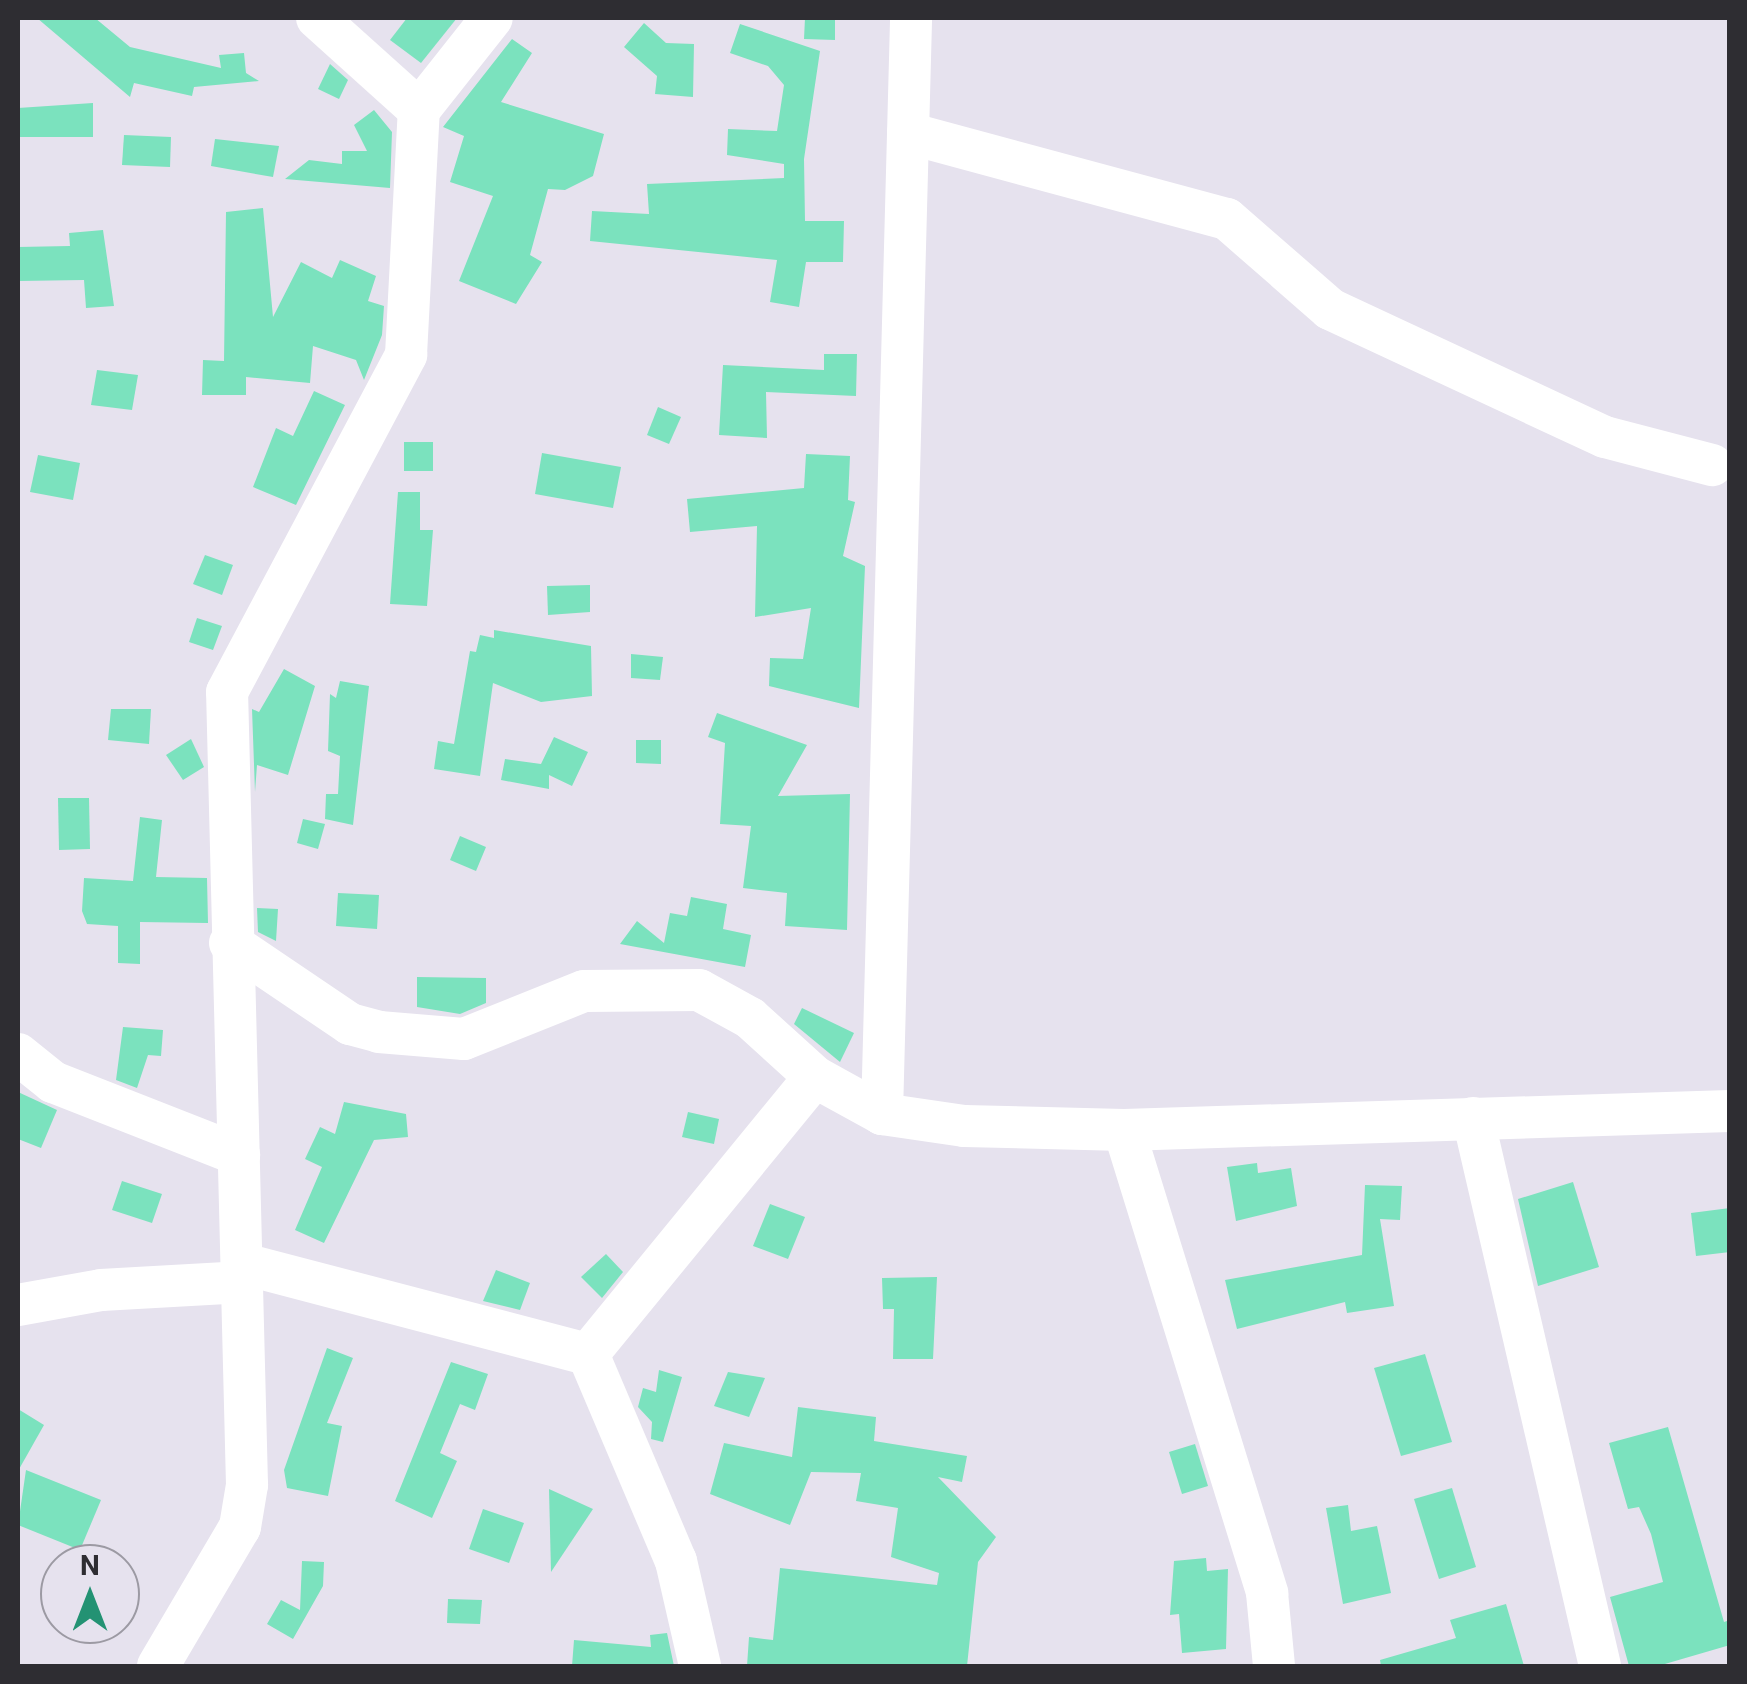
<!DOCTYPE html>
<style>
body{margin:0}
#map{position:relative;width:1747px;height:1684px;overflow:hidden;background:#e6e2ee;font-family:Roboto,sans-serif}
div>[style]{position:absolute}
.building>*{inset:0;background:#7be2be}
.minor>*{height:42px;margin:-21px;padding:0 21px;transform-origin:21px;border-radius:21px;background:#fff}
span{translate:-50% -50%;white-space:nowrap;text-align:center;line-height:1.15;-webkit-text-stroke:9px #e6e2ee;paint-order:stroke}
.frame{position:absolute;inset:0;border:20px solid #2e2d32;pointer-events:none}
.north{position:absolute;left:40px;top:1544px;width:100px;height:100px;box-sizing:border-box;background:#e6e2ee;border:2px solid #9c9aa3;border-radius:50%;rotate:0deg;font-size:28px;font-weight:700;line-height:40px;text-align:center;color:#2e2d32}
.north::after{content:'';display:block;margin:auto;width:35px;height:45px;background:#239273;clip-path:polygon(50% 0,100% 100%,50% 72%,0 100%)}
</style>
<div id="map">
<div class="building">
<i style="clip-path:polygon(37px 18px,95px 18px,130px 47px,221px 68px,219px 55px,244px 53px,246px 73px,259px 81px,194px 87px,192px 96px,134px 83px,130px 97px)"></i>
<i style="clip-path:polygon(407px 18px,457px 18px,421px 63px,390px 40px)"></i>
<i style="clip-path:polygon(805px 18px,835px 18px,835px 40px,804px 39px)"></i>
<i style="clip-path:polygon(644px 23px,666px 43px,694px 44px,693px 97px,655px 94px,657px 76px,624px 47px)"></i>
<i style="clip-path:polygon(740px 24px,820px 51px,804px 159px,805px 221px,844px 221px,843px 262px,806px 262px,799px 307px,770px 302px,777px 260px,590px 241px,592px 211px,649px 214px,647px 184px,784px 178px,784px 164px,727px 155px,728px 129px,777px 131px,784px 85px,768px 66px,730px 53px)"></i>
<i style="clip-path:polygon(512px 39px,532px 53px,501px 102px,604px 134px,593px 176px,565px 190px,548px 189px,530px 255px,542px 262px,516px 304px,459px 281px,493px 196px,450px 182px,464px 136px,443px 127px)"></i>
<i style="clip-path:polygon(330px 64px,348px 80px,339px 99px,318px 89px)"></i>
<i style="clip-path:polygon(93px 103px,93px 137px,18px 137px,18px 108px)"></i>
<i style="clip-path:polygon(374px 110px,392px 132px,390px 188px,285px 179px,309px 160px,342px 164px,342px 151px,367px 151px,354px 125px)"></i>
<i style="clip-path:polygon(124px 135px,171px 137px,170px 167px,122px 165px)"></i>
<i style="clip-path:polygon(215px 139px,279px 146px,273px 177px,211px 166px)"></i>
<i style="clip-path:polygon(263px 208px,273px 317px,301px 262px,332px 278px,340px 260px,376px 276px,368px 301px,384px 306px,382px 335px,364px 380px,356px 360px,313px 346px,310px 383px,246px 377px,246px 395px,202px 395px,203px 360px,224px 361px,226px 212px)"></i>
<i style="clip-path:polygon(103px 230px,114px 306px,86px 308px,84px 280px,18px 281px,18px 247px,70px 246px,69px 233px)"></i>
<i style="clip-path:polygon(824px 354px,857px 354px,856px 396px,766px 392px,767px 438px,719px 435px,723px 365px,824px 370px)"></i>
<i style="clip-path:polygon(97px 370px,138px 375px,132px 410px,91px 405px)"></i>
<i style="clip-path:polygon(314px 391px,345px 405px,296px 505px,253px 487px,276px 428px,293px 436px)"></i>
<i style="clip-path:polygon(658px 407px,681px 417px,669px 444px,647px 435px)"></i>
<i style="clip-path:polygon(404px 442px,433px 442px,433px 471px,404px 471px)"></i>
<i style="clip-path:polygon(542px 453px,621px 467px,613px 508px,535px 494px)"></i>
<i style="clip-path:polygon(806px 454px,850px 456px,848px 500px,855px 502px,843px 556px,865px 566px,859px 708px,769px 686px,770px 658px,803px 659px,811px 608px,755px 617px,757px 526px,690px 532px,687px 499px,804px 488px)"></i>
<i style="clip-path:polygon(38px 455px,80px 463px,73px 500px,30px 492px)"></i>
<i style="clip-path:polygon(398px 492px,420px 492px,420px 530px,433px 530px,427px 606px,390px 604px)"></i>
<i style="clip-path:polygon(205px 555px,233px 565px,222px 595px,193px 584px)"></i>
<i style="clip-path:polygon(590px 585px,590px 612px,548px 615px,547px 586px)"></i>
<i style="clip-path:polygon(197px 618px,222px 626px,213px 650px,189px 642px)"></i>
<i style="clip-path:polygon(494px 630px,591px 646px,592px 696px,541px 702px,493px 683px,480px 776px,434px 769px,438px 741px,454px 744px,470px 651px,476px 652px,480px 635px,494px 638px)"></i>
<i style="clip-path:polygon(631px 654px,663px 657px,660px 680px,631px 678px)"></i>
<i style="clip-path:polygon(284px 669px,315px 686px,288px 775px,257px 765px,255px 792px,252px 709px,259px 712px)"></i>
<i style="clip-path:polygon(340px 681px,369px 686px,353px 825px,325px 819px,326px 794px,338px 794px,340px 756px,328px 751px,330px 694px,336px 698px)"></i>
<i style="clip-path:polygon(111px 709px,151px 709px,149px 744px,108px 740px)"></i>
<i style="clip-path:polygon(717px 713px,807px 745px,778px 796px,850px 794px,847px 930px,785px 926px,787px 893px,743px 888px,751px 826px,720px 824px,725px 743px,708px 737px)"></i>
<i style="clip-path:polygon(554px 737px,588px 752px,572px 786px,549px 775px,549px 789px,501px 780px,505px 759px,541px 764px)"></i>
<i style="clip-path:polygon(191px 739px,204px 767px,183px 780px,166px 755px)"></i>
<i style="clip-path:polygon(636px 740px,661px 740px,661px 764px,636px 763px)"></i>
<i style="clip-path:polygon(58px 798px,89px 798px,90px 849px,59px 850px)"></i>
<i style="clip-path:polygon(140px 817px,162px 820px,156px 877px,207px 878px,208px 923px,140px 922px,140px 964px,118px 963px,118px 926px,87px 924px,82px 911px,84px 878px,133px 881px)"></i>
<i style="clip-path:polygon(303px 819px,325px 824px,318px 849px,297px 843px)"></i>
<i style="clip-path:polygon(460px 836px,486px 847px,476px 871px,450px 860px)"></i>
<i style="clip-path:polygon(338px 893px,379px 895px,377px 929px,336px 926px)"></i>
<i style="clip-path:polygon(691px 897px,727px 904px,723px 929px,751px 935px,745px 967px,620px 944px,637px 921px,664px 943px,670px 913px,687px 916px)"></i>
<i style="clip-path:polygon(257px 908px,278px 909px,276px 941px,258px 932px)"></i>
<i style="clip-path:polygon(417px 977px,486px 978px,486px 1003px,460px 1014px,417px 1007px)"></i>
<i style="clip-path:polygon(802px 1008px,854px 1033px,840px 1062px,794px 1024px)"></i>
<i style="clip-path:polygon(123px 1027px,163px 1030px,161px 1056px,148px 1055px,137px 1088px,116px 1080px)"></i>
<i style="clip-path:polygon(18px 1092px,57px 1110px,41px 1148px,18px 1139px)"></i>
<i style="clip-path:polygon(344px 1102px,406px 1114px,408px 1137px,374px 1140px,324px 1243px,295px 1230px,322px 1167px,305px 1159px,320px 1127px,335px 1134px)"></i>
<i style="clip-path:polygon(688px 1112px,719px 1119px,714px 1144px,682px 1137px)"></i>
<i style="clip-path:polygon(1257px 1163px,1258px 1173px,1291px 1168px,1297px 1206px,1236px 1221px,1227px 1167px)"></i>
<i style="clip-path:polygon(122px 1181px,162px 1194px,152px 1223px,112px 1210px)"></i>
<i style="clip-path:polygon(1573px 1182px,1599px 1267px,1538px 1286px,1518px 1199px)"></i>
<i style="clip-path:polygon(1365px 1185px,1402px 1186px,1400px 1220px,1380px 1219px,1394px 1306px,1347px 1313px,1345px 1302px,1237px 1329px,1225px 1280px,1362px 1255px)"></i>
<i style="clip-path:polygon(770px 1204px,805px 1217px,788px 1259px,753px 1246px)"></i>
<i style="clip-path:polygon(1730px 1208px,1730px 1252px,1696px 1256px,1691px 1213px)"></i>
<i style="clip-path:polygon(606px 1254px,623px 1272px,602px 1298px,581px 1277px)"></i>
<i style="clip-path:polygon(496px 1270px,530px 1283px,520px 1310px,483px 1301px)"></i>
<i style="clip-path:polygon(937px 1277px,933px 1359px,893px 1359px,894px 1309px,883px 1309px,882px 1278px)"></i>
<i style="clip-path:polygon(327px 1348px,353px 1358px,327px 1423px,342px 1426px,328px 1496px,287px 1488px,284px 1470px)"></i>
<i style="clip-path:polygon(1425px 1354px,1452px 1442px,1401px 1456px,1374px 1368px)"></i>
<i style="clip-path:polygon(451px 1362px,488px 1374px,475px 1410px,460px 1404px,440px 1453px,457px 1461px,432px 1518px,395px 1501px)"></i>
<i style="clip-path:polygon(659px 1370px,682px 1377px,663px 1442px,651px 1439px,652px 1422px,638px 1407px,643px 1388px,656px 1392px)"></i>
<i style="clip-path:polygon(728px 1372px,765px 1378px,749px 1417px,714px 1406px)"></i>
<i style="clip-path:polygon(798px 1407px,876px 1417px,874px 1441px,967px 1456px,962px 1482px,938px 1477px,996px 1537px,978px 1562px,967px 1666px,747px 1666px,749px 1637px,773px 1640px,780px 1568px,937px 1585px,939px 1573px,891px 1557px,898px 1508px,856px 1501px,861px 1473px,811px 1472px,790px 1525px,710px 1494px,724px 1443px,792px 1457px)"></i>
<i style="clip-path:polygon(18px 1409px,44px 1425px,18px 1471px)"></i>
<i style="clip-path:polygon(1668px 1427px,1724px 1622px,1730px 1620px,1730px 1645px,1658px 1666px,1629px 1666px,1610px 1597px,1663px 1582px,1651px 1534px,1639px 1507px,1628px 1509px,1609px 1443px)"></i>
<i style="clip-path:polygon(1195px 1444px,1208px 1486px,1182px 1494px,1169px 1452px)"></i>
<i style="clip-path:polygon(26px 1470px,101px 1500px,80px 1550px,18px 1525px)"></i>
<i style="clip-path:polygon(1452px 1488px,1476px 1567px,1439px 1579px,1414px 1499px)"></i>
<i style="clip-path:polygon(549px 1489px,593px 1509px,551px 1572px)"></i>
<i style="clip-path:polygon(1348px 1505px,1351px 1531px,1377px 1526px,1391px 1593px,1343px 1604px,1326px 1508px)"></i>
<i style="clip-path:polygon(483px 1509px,524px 1523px,509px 1563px,469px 1549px)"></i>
<i style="clip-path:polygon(1206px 1558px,1207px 1571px,1228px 1569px,1226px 1649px,1182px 1653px,1179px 1614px,1170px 1615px,1174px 1561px)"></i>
<i style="clip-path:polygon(302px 1561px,324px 1562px,323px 1586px,293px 1639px,267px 1624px,281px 1600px,300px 1610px)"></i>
<i style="clip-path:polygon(448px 1599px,482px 1600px,480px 1624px,447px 1623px)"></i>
<i style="clip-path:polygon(1506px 1604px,1524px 1666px,1381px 1666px,1380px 1660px,1456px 1638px,1450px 1620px)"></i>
<i style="clip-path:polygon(667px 1633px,674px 1666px,572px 1666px,574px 1640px,651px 1647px,650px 1635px)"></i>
</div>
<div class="minor">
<i style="left:317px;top:18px;width:137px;rotate:42deg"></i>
<i style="left:908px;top:133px;width:330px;rotate:15.1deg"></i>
<i style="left:1227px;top:219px;width:137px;rotate:41.1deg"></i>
<i style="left:1330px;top:309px;width:303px;rotate:25deg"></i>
<i style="left:1605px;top:437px;width:111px;rotate:14.7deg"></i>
<i style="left:230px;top:943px;width:145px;rotate:34deg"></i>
<i style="left:350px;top:1024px;width:30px;rotate:15deg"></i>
<i style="left:379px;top:1032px;width:85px;rotate:4.7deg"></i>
<i style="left:464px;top:1039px;width:129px;rotate:-21.8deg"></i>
<i style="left:584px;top:991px;width:115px;rotate:-0.5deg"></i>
<i style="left:699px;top:990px;width:58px;rotate:28.8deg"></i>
<i style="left:750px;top:1018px;width:88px;rotate:42.2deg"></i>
<i style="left:18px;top:1054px;width:45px;rotate:38.7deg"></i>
<i style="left:53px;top:1082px;width:200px;rotate:21.4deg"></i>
<i style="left:882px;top:1114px;width:1096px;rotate:-88.48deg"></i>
<i style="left:1473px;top:1118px;width:563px;rotate:76.95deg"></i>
<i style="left:1124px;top:1130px;width:485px;rotate:72.8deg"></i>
<i style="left:1267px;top:1593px;width:73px;rotate:84.5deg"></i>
<i style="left:244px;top:1264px;width:356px;rotate:14.7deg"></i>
<i style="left:588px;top:1354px;width:358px;rotate:-50.7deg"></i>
<i style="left:815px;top:1077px;width:77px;rotate:28.9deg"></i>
<i style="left:882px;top:1114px;width:83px;rotate:8.3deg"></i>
<i style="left:964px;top:1126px;width:160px;rotate:1.4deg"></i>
<i style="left:1124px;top:1130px;width:606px;rotate:-1.8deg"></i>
<i style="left:18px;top:1305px;width:84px;rotate:-10.2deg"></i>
<i style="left:101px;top:1290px;width:143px;rotate:-3.2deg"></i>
<i style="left:588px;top:1354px;width:225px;rotate:67deg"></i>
<i style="left:676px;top:1561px;width:108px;rotate:77.1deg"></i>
<i style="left:158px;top:1666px;width:161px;rotate:-59.5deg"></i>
<i style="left:240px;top:1527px;width:43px;rotate:-80.5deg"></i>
<i style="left:247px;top:1485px;width:793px;rotate:-91.44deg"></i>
<i style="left:227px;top:692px;width:382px;rotate:-62deg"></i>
<i style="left:406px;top:355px;width:245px;rotate:-87deg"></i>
<i style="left:419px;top:110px;width:117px;rotate:-51.6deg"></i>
</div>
<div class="frame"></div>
<div class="north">N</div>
</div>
